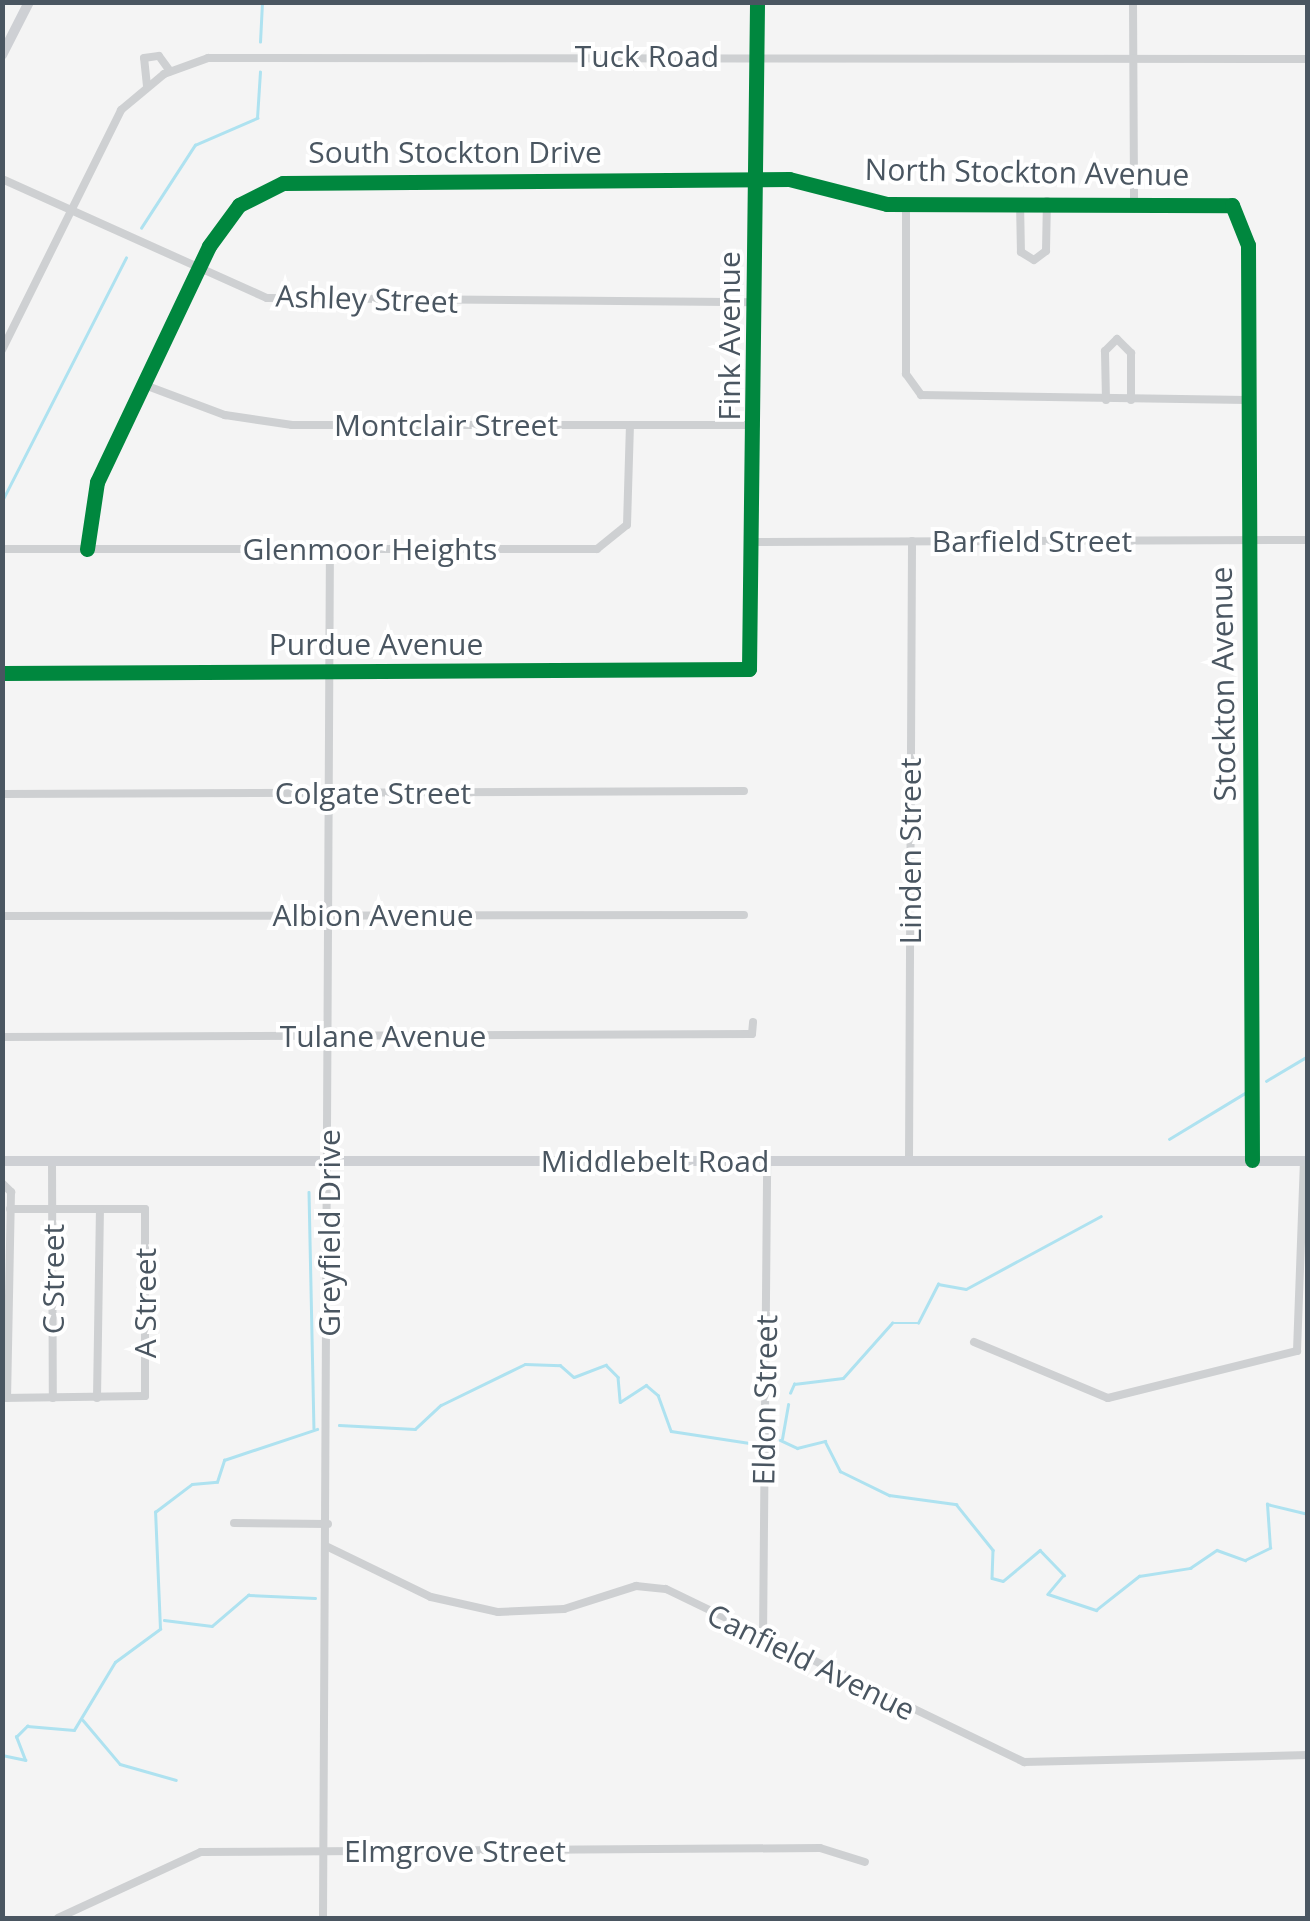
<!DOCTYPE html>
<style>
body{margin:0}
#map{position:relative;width:1310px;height:1921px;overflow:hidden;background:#f4f4f4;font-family:"Open Sans",sans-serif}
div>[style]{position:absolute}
.stream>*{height:2.5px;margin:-1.25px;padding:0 1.25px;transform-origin:1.25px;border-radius:1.25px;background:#aee2f0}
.street>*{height:8px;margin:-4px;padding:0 4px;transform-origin:4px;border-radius:4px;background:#ced0d2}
.secondary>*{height:10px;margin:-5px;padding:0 5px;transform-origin:5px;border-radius:5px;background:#ced0d4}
.cycleway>*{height:15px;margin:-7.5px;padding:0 7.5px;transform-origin:7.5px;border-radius:7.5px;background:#00873e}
span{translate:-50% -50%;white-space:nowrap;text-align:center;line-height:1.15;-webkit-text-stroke:8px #fff;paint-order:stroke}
.street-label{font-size:30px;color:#4a5661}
.frame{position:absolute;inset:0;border:5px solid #4a5661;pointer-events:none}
</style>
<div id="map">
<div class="stream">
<i style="left:260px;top:42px;width:40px;rotate:-87.1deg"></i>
<i style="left:141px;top:228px;width:99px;rotate:-57deg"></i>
<i style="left:195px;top:145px;width:68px;rotate:-23.5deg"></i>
<i style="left:257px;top:118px;width:46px;rotate:-86.3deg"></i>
<i style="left:2px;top:501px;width:273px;rotate:-63deg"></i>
<i style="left:1266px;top:1081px;width:49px;rotate:-30.8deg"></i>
<i style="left:1169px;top:1139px;width:89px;rotate:-31.2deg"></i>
<i style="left:309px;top:1192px;width:236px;rotate:88.8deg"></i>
<i style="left:790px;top:1393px;width:10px;rotate:-66deg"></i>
<i style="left:794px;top:1384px;width:49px;rotate:-7deg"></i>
<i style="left:843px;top:1378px;width:74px;rotate:-48.3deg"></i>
<i style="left:892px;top:1323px;width:26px"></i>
<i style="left:918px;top:1323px;width:44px;rotate:-62.9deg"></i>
<i style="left:938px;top:1284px;width:28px;rotate:10deg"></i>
<i style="left:966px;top:1289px;width:153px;rotate:-28.4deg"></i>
<i style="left:339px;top:1425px;width:76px;rotate:3deg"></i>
<i style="left:415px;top:1429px;width:35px;rotate:-43deg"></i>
<i style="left:441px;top:1405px;width:93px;rotate:-26deg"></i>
<i style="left:525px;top:1364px;width:35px;rotate:2deg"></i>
<i style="left:560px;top:1365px;width:18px;rotate:41deg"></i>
<i style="left:574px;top:1377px;width:34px;rotate:-21deg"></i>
<i style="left:606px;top:1365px;width:17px;rotate:45deg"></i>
<i style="left:618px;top:1377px;width:25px;rotate:85deg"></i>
<i style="left:620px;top:1402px;width:31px;rotate:-33deg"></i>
<i style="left:646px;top:1385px;width:16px;rotate:40deg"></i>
<i style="left:658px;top:1395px;width:38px;rotate:70deg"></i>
<i style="left:671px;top:1431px;width:79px;rotate:8.7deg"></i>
<i style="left:782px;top:1439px;width:35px;rotate:-80deg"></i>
<i style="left:780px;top:1440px;width:19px;rotate:25deg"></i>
<i style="left:797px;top:1448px;width:29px;rotate:-14deg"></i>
<i style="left:825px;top:1441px;width:34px;rotate:63deg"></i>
<i style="left:840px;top:1471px;width:55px;rotate:26.1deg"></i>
<i style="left:889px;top:1495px;width:68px;rotate:7.7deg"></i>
<i style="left:956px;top:1504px;width:59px;rotate:51.2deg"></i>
<i style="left:993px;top:1550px;width:28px;rotate:92deg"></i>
<i style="left:992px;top:1578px;width:11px;rotate:15deg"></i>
<i style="left:1003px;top:1581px;width:48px;rotate:-40deg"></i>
<i style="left:1040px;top:1550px;width:35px;rotate:46deg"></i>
<i style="left:1064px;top:1575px;width:25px;rotate:130deg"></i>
<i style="left:1048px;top:1594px;width:51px;rotate:18.4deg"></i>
<i style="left:1096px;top:1610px;width:55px;rotate:-38.3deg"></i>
<i style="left:1139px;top:1576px;width:52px;rotate:-8.9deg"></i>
<i style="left:1190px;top:1568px;width:32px;rotate:-34deg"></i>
<i style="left:1217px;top:1550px;width:30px;rotate:20deg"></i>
<i style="left:1245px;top:1560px;width:28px;rotate:-26deg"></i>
<i style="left:1270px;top:1548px;width:44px;rotate:-93.9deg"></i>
<i style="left:1267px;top:1504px;width:42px;rotate:13.7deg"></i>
<i style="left:164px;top:1620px;width:48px;rotate:7.1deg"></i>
<i style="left:212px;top:1626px;width:48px;rotate:-40.7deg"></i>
<i style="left:248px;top:1595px;width:67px;rotate:2.6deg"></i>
<i style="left:83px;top:1720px;width:57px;rotate:49.9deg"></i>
<i style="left:120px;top:1764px;width:58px;rotate:15.9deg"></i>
<i style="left:2px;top:1755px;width:24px;rotate:12deg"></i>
<i style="left:25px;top:1760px;width:25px;rotate:-111deg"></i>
<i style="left:16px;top:1737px;width:16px;rotate:-45deg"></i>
<i style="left:27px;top:1726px;width:47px;rotate:4.9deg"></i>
<i style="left:74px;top:1730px;width:79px;rotate:-58.9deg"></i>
<i style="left:115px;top:1662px;width:56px;rotate:-36.3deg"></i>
<i style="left:160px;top:1629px;width:117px;rotate:-92.4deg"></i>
<i style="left:155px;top:1512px;width:46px;rotate:-37.1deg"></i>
<i style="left:192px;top:1484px;width:25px;rotate:-5deg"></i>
<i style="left:217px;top:1482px;width:23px;rotate:-72deg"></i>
<i style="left:224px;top:1460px;width:98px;rotate:-18.4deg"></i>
</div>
<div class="street">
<i style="left:1133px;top:2px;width:199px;rotate:89.7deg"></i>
<i style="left:147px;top:86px;width:28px;rotate:-96deg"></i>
<i style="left:144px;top:58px;width:15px;rotate:-8deg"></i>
<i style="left:159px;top:56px;width:19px;rotate:54deg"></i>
<i style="left:2px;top:179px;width:290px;rotate:24.2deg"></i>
<i style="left:267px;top:298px;width:489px;rotate:0.5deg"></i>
<i style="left:1020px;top:202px;width:50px;rotate:88.9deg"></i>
<i style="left:1021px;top:252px;width:15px;rotate:32deg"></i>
<i style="left:1034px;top:260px;width:15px;rotate:-37deg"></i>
<i style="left:1046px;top:251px;width:50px;rotate:-88.9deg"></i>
<i style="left:906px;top:204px;width:170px;rotate:90deg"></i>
<i style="left:906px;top:374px;width:26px;rotate:54deg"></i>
<i style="left:921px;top:395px;width:326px;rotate:0.9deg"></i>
<i style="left:2px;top:350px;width:268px;rotate:-63.6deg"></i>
<i style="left:121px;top:110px;width:56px;rotate:-39.9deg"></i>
<i style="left:164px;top:74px;width:47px;rotate:-20deg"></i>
<i style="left:208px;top:58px;width:1100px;rotate:0.05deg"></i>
<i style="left:142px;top:384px;width:89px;rotate:20.5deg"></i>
<i style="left:225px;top:415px;width:68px;rotate:8.5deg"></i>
<i style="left:292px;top:425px;width:464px"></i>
<i style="left:1106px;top:400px;width:49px;rotate:-91.2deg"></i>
<i style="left:1105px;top:351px;width:17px;rotate:-45deg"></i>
<i style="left:1117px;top:339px;width:20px;rotate:45deg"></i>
<i style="left:1131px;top:353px;width:47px;rotate:90deg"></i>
<i style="left:757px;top:542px;width:551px;rotate:-0.21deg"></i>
<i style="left:2px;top:549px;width:595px"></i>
<i style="left:597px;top:549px;width:38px;rotate:-39deg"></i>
<i style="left:627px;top:525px;width:100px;rotate:-88.3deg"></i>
<i style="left:87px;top:549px;width:68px;rotate:-81.5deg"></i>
<i style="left:97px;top:482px;width:261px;rotate:-64.6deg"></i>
<i style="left:209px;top:246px;width:51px;rotate:-53.8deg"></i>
<i style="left:239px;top:205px;width:49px;rotate:-26.6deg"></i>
<i style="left:283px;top:183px;width:506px;rotate:-0.45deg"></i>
<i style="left:789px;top:179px;width:101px;rotate:14.3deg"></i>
<i style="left:887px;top:204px;width:345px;rotate:0.2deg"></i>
<i style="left:1232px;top:205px;width:43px;rotate:68.2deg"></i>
<i style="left:1248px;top:245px;width:915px;rotate:89.75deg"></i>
<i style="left:2px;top:673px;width:747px;rotate:-0.31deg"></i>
<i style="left:749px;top:669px;width:667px;rotate:-89.31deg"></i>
<i style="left:2px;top:794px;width:742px;rotate:-0.23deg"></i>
<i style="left:2px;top:916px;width:742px;rotate:-0.08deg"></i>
<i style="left:2px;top:1037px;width:750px;rotate:-0.23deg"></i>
<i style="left:752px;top:1034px;width:12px;rotate:-85deg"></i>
<i style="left:909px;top:1160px;width:619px;rotate:-89.72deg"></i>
<i style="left:52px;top:1161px;width:237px;rotate:89.8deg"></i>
<i style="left:2px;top:1183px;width:13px;rotate:45deg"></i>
<i style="left:11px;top:1192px;width:206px;rotate:91.1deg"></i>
<i style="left:974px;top:1342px;width:145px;rotate:22.7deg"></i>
<i style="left:1108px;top:1398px;width:195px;rotate:-14deg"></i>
<i style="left:1297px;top:1351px;width:190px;rotate:-87.9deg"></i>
<i style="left:2px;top:1398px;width:143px;rotate:-0.8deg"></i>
<i style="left:145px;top:1396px;width:187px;rotate:-90deg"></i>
<i style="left:145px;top:1209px;width:135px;rotate:180deg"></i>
<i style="left:97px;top:1398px;width:189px;rotate:-89.1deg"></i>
<i style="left:234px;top:1523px;width:94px;rotate:0.6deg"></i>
<i style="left:328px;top:1547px;width:114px;rotate:25.9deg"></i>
<i style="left:431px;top:1597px;width:69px;rotate:12.6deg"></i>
<i style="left:498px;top:1612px;width:66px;rotate:-2.6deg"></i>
<i style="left:564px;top:1609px;width:76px;rotate:-17.7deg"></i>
<i style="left:636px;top:1586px;width:30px;rotate:6deg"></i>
<i style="left:666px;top:1589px;width:398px;rotate:25.8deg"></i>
<i style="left:1024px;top:1762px;width:284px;rotate:-1.4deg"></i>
<i style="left:763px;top:1640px;width:479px;rotate:-89.5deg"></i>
<i style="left:58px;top:1918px;width:157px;rotate:-24.8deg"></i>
<i style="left:201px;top:1852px;width:619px;rotate:-0.37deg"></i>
<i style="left:820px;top:1848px;width:47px;rotate:17.3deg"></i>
<i style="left:323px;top:1918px;width:1370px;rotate:-89.71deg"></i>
</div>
<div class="secondary">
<i style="left:2px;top:55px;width:59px;rotate:-63deg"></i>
<i style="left:2px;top:1161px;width:1306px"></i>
</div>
<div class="cycleway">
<i style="left:87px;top:549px;width:68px;rotate:-81.5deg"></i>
<i style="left:97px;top:482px;width:261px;rotate:-64.6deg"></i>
<i style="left:209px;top:246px;width:51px;rotate:-53.8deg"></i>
<i style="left:239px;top:205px;width:49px;rotate:-26.6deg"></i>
<i style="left:283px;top:183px;width:506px;rotate:-0.45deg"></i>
<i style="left:789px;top:179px;width:101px;rotate:14.3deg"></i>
<i style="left:887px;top:204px;width:345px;rotate:0.2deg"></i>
<i style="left:1232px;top:205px;width:43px;rotate:68.2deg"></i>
<i style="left:1248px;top:245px;width:915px;rotate:89.75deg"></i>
<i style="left:2px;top:673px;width:747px;rotate:-0.31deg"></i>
<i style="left:749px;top:669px;width:667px;rotate:-89.31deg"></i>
</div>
<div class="street-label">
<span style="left:647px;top:56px">Tuck Road</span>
<span style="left:455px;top:152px">South Stockton Drive</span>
<span style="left:1027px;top:172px;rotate:1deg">North Stockton Avenue</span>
<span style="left:367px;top:299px;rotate:2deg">Ashley Street</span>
<span style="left:729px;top:336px;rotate:-90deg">Fink Avenue</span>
<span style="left:446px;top:425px">Montclair Street</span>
<span style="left:1032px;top:541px">Barfield Street</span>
<span style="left:370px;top:549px">Glenmoor Heights</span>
<span style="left:376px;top:644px">Purdue Avenue</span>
<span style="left:1223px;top:684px;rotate:-91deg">Stockton Avenue</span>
<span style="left:373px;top:793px">Colgate Street</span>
<span style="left:910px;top:851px;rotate:-90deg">Linden Street</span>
<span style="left:373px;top:915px">Albion Avenue</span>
<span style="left:383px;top:1036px">Tulane Avenue</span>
<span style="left:655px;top:1161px">Middlebelt Road</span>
<span style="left:329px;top:1233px;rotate:-90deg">Greyfield Drive</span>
<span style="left:53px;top:1279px;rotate:-90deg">C Street</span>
<span style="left:145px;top:1303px;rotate:-90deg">A Street</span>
<span style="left:765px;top:1400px;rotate:-89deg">Eldon Street</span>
<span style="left:811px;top:1662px;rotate:26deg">Canfield Avenue</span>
<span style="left:455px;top:1851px">Elmgrove Street</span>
</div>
<div class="frame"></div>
</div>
